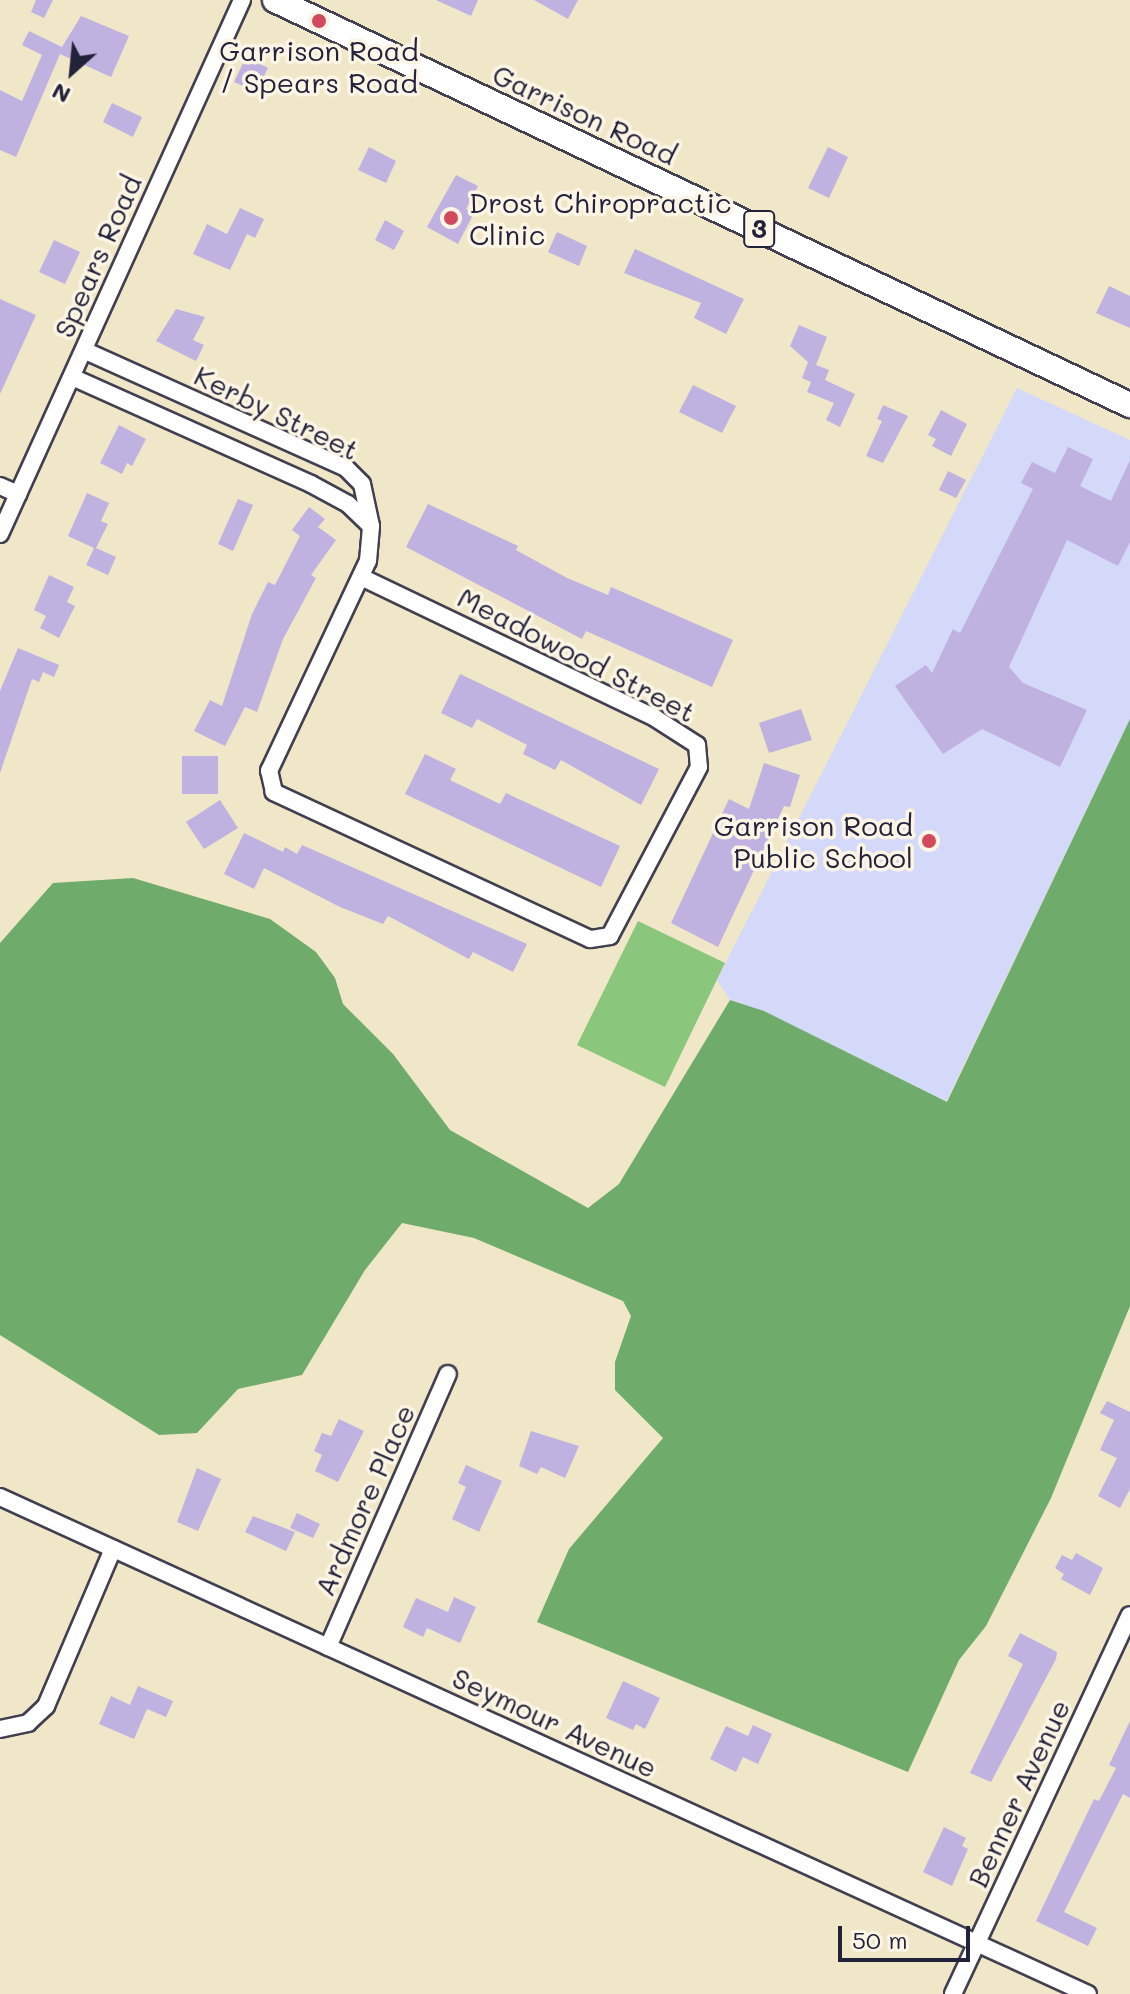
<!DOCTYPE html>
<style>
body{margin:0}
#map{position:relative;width:1130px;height:1994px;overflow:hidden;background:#f0e6c8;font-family:Mali,sans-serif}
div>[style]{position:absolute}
.built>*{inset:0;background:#d4d8f9}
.green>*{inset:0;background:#8ac67b}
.forest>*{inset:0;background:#6fab6b}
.building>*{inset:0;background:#c0b2e0}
.roads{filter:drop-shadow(2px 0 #413f50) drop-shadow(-2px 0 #413f50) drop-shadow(0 2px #413f50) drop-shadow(0 -2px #413f50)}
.minor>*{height:16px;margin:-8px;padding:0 8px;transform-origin:8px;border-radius:8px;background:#fff}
.primary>*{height:24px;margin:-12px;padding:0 12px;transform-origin:12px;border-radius:12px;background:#fff}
.dots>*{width:22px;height:22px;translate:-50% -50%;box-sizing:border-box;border:4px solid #fcf5e5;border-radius:50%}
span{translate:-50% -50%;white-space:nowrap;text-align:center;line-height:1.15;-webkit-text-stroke:7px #fcf5e5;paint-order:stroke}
.shield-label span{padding:2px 6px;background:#fcf5e5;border:2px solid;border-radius:6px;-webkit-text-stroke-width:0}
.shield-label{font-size:26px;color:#22223b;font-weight:700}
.poi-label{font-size:28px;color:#22223b}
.left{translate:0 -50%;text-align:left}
.right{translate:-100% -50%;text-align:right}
.street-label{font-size:28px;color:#22223b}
.north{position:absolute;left:32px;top:32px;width:80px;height:80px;-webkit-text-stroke:6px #fcf5e5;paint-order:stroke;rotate:207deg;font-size:22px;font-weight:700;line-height:32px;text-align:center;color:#22223b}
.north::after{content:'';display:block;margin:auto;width:28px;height:36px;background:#22223b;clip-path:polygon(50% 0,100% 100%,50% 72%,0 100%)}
.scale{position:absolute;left:838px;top:1926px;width:132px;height:36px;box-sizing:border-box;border:4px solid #22223b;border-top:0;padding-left:10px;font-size:24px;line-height:28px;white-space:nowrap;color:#22223b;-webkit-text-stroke:6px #fcf5e5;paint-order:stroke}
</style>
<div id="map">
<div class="built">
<i style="clip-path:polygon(1017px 388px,1130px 440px,1130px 719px,946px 1102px,764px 1011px,730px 1000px,717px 980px)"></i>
</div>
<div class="green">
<i style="clip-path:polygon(638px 921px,725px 963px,665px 1087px,577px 1045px)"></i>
</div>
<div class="forest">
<i style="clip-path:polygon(1130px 719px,1130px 1306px,1051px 1498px,986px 1626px,959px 1660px,908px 1772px,537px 1622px,569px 1549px,663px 1438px,615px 1390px,615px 1362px,631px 1316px,623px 1301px,474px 1238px,402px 1223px,365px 1270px,302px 1375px,238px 1389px,197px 1433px,159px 1435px,0 1335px,0 943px,53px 883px,133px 878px,270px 919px,316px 952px,335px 978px,343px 1004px,393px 1054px,450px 1130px,588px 1208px,619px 1184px,730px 1000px,764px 1011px,947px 1102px)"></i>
</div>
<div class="building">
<i style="clip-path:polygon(36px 0,53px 0,44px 18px,31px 12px)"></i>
<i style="clip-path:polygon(436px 0,478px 0,471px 16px)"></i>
<i style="clip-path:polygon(534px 0,578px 0,568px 19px)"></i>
<i style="clip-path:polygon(81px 16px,129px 36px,111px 77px,60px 54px,16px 157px,0 150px,0 90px,22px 101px,42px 55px,22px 45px,29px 31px,62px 47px)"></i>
<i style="clip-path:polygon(246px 57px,268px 68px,256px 92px,234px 82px)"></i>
<i style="clip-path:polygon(112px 103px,142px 117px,133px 137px,103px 122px)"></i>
<i style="clip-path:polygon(369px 147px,396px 161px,386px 183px,358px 170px)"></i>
<i style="clip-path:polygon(828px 147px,848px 157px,829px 198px,808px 188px)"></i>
<i style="clip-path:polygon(456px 175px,478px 186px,466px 209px,474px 213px,458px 244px,427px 227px)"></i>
<i style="clip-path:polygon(240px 208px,264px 219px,255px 238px,247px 234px,230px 270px,193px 254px,207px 224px,227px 234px)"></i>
<i style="clip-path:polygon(385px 220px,404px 231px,394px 250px,375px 240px)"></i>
<i style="clip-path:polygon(557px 232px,587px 246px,579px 266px,548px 252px)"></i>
<i style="clip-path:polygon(54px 240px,80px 252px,65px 284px,39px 272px)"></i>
<i style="clip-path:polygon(635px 249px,744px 299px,726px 334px,694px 318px,701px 303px,624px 273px)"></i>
<i style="clip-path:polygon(1109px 286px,1130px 296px,1130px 328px,1096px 313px)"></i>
<i style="clip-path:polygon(0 299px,36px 315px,0 394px)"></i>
<i style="clip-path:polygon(176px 309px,205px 317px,193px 340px,204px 345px,196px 361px,156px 341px)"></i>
<i style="clip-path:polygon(799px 325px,827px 337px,816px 365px,829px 370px,825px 380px,855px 394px,840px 427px,826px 420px,834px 403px,807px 392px,811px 382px,802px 378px,808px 362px,790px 346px)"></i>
<i style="clip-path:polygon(693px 385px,736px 406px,722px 433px,679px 412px)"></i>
<i style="clip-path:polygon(883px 405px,908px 416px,883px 463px,866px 456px,882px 421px,877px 419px)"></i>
<i style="clip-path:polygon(941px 410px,967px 424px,951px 456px,932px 446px,936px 439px,928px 435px)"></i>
<i style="clip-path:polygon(119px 425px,146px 439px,132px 466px,127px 463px,122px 474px,100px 463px)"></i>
<i style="clip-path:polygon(1068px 447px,1093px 459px,1080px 486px,1111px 501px,1130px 460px,1130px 542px,1118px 566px,1067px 540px,1009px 667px,1023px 683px,1087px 710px,1060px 767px,982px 729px,943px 754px,895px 686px,926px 665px,932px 673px,953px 629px,960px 633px,1033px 489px,1021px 483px,1032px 462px,1055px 473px)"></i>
<i style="clip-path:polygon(948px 471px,966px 480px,956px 498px,939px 490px)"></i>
<i style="clip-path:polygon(87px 493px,109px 503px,101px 521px,108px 524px,96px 548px,116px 557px,108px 575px,86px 565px,94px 548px,68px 536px)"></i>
<i style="clip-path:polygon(238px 499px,253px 505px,233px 551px,218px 544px)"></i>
<i style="clip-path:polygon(428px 504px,518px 546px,516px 550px,567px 578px,608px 595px,611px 587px,733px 640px,712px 687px,586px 631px,582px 639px,406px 547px)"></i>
<i style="clip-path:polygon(309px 507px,325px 519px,318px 527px,336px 540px,311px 575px,316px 578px,283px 639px,257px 712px,245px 707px,225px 746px,194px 731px,210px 700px,222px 706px,252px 614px,268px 582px,275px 585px,300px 536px,292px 530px)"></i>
<i style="clip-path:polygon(49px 575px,74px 587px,67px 602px,75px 606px,59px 638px,40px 628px,46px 616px,34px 610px)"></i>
<i style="clip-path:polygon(18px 648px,59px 665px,54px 677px,43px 672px,39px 682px,32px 679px,0 773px,0 691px)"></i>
<i style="clip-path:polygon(460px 674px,659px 769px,641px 805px,561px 760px,555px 770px,523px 754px,527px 745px,477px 719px,472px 728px,441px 713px)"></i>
<i style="clip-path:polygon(801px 709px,812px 740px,769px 753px,759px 723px)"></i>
<i style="clip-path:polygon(425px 754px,456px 769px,450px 780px,500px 804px,506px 793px,620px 846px,601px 887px,405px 794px)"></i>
<i style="clip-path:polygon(182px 756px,218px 756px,218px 794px,182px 794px)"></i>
<i style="clip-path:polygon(764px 763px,800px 775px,790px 807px,784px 806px,718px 947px,671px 923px,729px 799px,749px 809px)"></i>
<i style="clip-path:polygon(220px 800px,238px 828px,204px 849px,186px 822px)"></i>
<i style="clip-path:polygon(244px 833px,283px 852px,285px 847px,297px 854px,302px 845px,527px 944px,513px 972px,473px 952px,469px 959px,388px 916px,383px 924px,340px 907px,264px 868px,254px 889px,224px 874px)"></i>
<i style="clip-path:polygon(1107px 1401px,1130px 1412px,1130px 1489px,1120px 1508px,1098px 1496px,1117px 1458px,1100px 1450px,1114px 1420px,1100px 1413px)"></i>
<i style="clip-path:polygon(339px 1419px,364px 1431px,338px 1482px,315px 1471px,322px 1455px,314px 1451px,322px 1433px,331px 1436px)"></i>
<i style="clip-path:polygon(531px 1431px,579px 1446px,565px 1478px,541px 1467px,537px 1474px,519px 1466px)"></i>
<i style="clip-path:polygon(466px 1465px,502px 1481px,479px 1532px,452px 1519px,466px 1487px,458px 1483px)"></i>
<i style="clip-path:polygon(197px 1468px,221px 1479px,198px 1531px,177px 1522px)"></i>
<i style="clip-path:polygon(297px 1513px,320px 1524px,313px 1538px,290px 1528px)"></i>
<i style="clip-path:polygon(253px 1516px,295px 1532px,286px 1551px,245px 1532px)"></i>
<i style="clip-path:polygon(1076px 1553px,1103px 1568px,1090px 1595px,1061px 1579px,1064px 1574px,1055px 1568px,1062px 1555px,1072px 1560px)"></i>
<i style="clip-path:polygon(454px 1597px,476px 1607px,460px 1643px,427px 1628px,423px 1637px,403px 1627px,416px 1598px,448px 1612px)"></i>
<i style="clip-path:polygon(1020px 1633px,1057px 1652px,1056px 1659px,991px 1782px,970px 1773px,1023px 1664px,1008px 1656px)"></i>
<i style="clip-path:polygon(623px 1681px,660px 1698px,645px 1729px,636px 1724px,633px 1730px,606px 1718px)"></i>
<i style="clip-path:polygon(138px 1686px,173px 1701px,166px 1717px,147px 1709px,134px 1739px,99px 1724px,111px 1696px,130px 1705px)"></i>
<i style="clip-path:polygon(1130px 1721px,1130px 1798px,1123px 1794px,1064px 1912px,1097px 1928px,1088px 1946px,1036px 1921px,1094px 1799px,1099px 1801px,1116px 1768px,1109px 1765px)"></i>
<i style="clip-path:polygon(753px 1725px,772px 1734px,758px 1764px,743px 1757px,736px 1772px,710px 1759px,726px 1726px,748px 1736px)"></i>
<i style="clip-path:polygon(944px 1827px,966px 1838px,962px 1846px,968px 1849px,952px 1886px,923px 1872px)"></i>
</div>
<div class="roads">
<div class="minor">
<i style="left:72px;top:377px;width:262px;rotate:24.1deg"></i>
<i style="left:311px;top:484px;width:42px;rotate:28.4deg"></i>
<i style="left:348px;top:504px;width:32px;rotate:44deg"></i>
<i style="left:371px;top:526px;width:43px;rotate:-102.1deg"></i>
<i style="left:362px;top:484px;width:23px;rotate:-135deg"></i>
<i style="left:346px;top:468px;width:287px;rotate:-155.8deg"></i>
<i style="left:0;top:486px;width:20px;rotate:24deg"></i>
<i style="left:0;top:534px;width:586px;rotate:-65.62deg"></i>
<i style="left:361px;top:577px;width:326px;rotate:25.6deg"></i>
<i style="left:655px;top:718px;width:50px;rotate:32.7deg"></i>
<i style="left:697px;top:745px;width:22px;rotate:85deg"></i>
<i style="left:699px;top:767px;width:191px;rotate:117.8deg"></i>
<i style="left:610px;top:936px;width:20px;rotate:171deg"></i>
<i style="left:590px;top:939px;width:349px;rotate:-155.1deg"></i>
<i style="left:274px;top:792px;width:22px;rotate:-103deg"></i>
<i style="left:269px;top:771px;width:232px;rotate:-64.8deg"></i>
<i style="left:368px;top:561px;width:35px;rotate:-85deg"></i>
<i style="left:0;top:1497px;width:1196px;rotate:24.55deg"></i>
<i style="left:328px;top:1647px;width:298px;rotate:-66.3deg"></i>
<i style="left:0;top:1729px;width:29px;rotate:-12deg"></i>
<i style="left:28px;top:1723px;width:25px;rotate:-43deg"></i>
<i style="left:46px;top:1706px;width:171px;rotate:-66.9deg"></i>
<i style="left:953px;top:1994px;width:418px;rotate:-65deg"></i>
</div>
<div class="primary">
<i style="left:275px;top:0;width:946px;rotate:25.35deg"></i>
</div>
</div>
<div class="dots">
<i style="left:319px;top:21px;background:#d1495b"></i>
<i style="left:451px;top:218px;background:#d1495b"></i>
<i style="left:929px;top:841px;background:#d1495b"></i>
</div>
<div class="shield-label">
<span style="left:759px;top:229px">3</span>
</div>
<div class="poi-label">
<span style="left:319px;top:66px">Garrison Road<br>/ Spears Road</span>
<span class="left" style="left:469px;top:218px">Drost Chiropractic<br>Clinic</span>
<span class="right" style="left:913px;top:841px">Garrison Road<br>Public School</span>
</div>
<div class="street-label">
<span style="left:585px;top:114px;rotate:25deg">Garrison Road</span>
<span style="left:97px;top:256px;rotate:-66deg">Spears Road</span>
<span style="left:277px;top:412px;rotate:26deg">Kerby Street</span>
<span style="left:577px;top:654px;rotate:27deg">Meadowood Street</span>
<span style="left:364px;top:1500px;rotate:-66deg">Ardmore Place</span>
<span style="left:555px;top:1722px;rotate:25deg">Seymour Avenue</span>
<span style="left:1018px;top:1793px;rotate:-65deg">Benner Avenue</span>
</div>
<div class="north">N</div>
<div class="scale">50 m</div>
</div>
